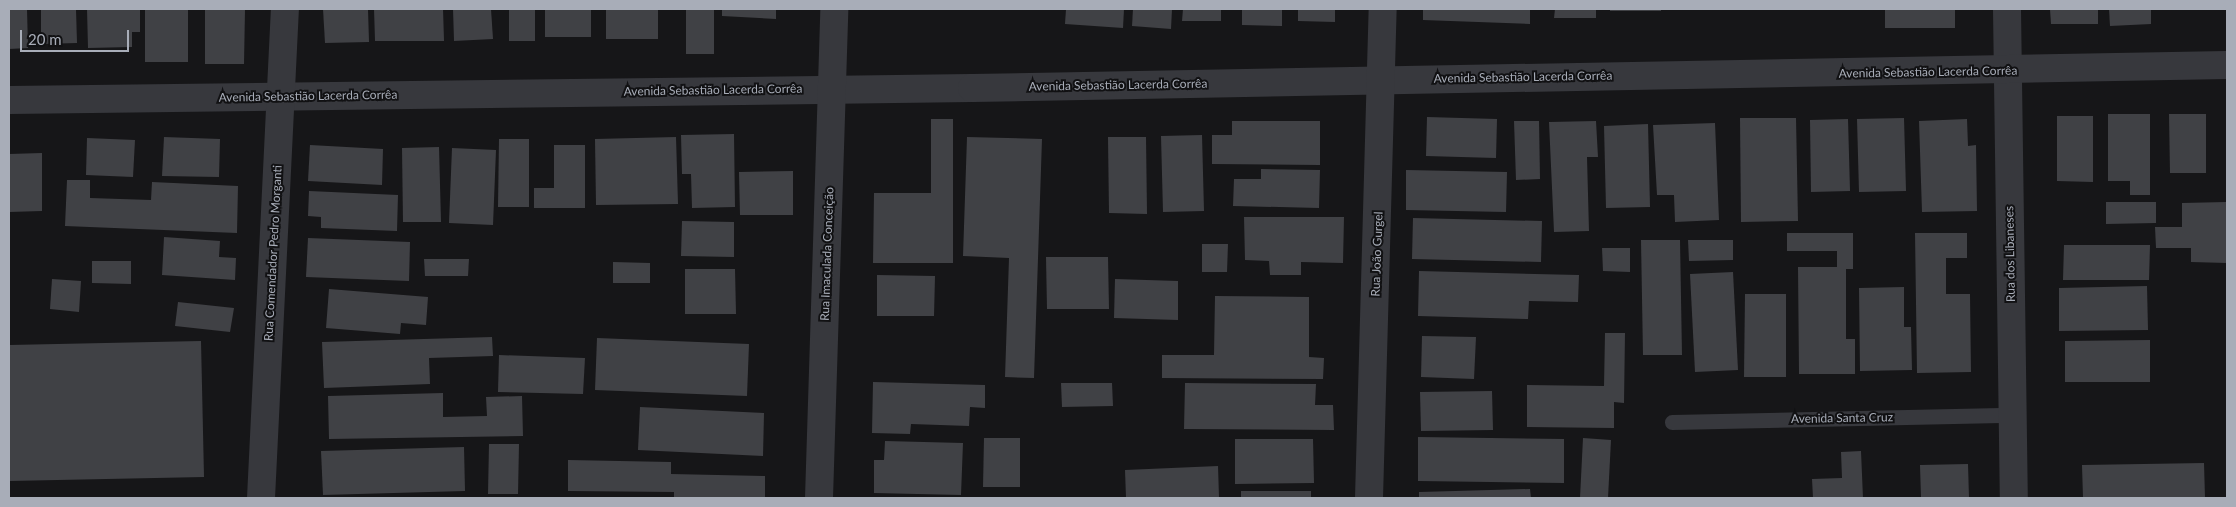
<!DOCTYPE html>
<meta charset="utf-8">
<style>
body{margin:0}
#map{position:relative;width:2236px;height:507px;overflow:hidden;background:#161618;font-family:Lato,sans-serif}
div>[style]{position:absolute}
.building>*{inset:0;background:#404145}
.service>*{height:15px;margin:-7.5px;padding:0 7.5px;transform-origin:7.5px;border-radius:7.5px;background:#37383d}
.minor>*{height:28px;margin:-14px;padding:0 14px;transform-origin:14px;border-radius:14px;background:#37383d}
span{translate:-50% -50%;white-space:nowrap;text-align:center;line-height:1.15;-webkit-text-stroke:4px #111113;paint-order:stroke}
.street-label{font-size:12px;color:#a8adb8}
.frame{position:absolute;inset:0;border:10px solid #a8adb8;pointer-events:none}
.scale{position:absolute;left:20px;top:30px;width:109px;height:22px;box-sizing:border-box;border:2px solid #a8adb8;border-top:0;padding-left:6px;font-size:15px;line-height:18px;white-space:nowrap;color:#a8adb8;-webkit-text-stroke:4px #111113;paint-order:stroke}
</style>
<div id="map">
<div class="building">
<i style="clip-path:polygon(9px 9px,27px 9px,28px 48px,9px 49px)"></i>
<i style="clip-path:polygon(41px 9px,76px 9px,77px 43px,41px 44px)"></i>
<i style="clip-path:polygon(87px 9px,140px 9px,140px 32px,132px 32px,132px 47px,88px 48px)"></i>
<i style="clip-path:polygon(145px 9px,188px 9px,188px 62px,145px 62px)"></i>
<i style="clip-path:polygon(205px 9px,245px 9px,244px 64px,205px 64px)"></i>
<i style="clip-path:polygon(323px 9px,368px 9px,369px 42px,325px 43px)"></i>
<i style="clip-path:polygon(374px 9px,443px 9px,444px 41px,375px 41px)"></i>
<i style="clip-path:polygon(453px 9px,491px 9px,493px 39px,454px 41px)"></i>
<i style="clip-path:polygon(509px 9px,535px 9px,535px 41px,509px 41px)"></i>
<i style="clip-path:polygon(545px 9px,591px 9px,591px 37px,545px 37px)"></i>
<i style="clip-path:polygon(606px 9px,658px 9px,658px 39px,606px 39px)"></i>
<i style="clip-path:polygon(686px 9px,714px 9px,714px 54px,686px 54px)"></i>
<i style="clip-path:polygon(722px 9px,776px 9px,776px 19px,722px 16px)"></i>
<i style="clip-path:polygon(1066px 9px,1124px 9px,1123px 28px,1065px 24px)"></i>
<i style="clip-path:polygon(1133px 9px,1172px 9px,1171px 29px,1132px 26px)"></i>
<i style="clip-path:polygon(1183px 9px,1221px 9px,1221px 21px,1182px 21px)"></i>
<i style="clip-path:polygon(1242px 9px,1282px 9px,1282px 26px,1242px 25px)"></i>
<i style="clip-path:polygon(1298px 9px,1335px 9px,1335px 22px,1298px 21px)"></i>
<i style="clip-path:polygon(1423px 9px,1530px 9px,1530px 24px,1423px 20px)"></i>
<i style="clip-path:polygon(1555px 9px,1596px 9px,1596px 18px,1554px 18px)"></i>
<i style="clip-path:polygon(1610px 9px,1661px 9px,1661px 11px,1610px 11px)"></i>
<i style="clip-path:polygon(1885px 9px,1955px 9px,1955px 28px,1885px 28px)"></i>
<i style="clip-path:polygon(2050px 9px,2098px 9px,2098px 24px,2051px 24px)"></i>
<i style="clip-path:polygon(2109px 9px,2151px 9px,2151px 24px,2110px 26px)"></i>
<i style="clip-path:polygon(2108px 114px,2150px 114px,2150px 195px,2130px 195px,2130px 181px,2108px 181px)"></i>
<i style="clip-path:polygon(2169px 114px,2206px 114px,2206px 173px,2170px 173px)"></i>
<i style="clip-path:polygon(2057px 116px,2093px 116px,2093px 182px,2057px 181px)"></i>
<i style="clip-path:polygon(1427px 117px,1497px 119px,1496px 158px,1426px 156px)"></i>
<i style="clip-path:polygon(1740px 118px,1796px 118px,1798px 221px,1741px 222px)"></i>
<i style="clip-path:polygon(1904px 118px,1906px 191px,1859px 192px,1857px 119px)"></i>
<i style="clip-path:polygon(931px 119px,953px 119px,953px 263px,873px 263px,874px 193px,931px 193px)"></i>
<i style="clip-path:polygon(1848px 119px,1850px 191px,1811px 192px,1810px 120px)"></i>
<i style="clip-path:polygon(1967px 119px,1968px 146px,1976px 145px,1977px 211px,1922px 212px,1919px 121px)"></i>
<i style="clip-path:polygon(1232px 121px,1320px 121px,1320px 165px,1212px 164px,1212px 135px,1232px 135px)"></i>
<i style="clip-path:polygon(1514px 121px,1539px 121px,1540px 179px,1516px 180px)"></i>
<i style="clip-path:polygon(1596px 121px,1598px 157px,1587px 157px,1589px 231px,1554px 232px,1549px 122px)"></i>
<i style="clip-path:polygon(1715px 123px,1719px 220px,1675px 222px,1674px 195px,1657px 195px,1653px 125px)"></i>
<i style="clip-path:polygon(1648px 124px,1650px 207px,1606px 208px,1604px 126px)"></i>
<i style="clip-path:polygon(734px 134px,735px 207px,692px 208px,691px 174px,682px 174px,681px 135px)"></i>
<i style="clip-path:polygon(1202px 135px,1204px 211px,1163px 212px,1161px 136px)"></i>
<i style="clip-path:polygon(164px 137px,220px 139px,219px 177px,162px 176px)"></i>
<i style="clip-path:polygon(676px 137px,678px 204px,596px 205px,595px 139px)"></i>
<i style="clip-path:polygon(967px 137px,1042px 139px,1034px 378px,1005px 377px,1009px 258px,963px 256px)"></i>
<i style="clip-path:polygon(1108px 137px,1146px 137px,1147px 214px,1109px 213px)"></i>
<i style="clip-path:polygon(87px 138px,135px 140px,133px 177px,86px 175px)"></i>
<i style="clip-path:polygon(499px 139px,529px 139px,529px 207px,498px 207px)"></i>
<i style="clip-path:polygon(310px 145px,383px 149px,382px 185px,308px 181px)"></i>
<i style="clip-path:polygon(554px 145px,585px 145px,585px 208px,534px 208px,534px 188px,554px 188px)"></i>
<i style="clip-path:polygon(439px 147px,441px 222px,403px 222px,402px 148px)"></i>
<i style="clip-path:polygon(452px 148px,496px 150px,493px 225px,449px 223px)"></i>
<i style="clip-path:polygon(42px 153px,42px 211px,9px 212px,9px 154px)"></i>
<i style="clip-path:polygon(1261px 169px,1320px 170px,1319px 208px,1233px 206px,1234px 179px,1261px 179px)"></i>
<i style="clip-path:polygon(1406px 170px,1507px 172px,1506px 212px,1406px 210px)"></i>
<i style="clip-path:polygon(793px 171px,793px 215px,740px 215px,739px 172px)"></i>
<i style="clip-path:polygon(67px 180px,90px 180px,90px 198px,151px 200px,152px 182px,238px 186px,237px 233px,65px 226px)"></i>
<i style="clip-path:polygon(309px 191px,398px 195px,397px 231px,321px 228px,321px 217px,308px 216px)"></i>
<i style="clip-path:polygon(2106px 202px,2156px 202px,2156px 223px,2106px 224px)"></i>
<i style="clip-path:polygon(2226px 202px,2227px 263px,2191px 262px,2191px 248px,2156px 248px,2155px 227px,2182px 227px,2182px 203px)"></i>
<i style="clip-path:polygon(1244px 217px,1344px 217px,1343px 263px,1301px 262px,1301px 275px,1270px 275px,1269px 261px,1245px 260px)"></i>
<i style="clip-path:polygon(1413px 218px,1542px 221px,1541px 262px,1412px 259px)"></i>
<i style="clip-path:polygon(682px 221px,734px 222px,734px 257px,681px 256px)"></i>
<i style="clip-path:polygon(1787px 233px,1853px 233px,1853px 269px,1846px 269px,1846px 339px,1855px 339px,1855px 374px,1799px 374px,1798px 267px,1837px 267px,1837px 251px,1787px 251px)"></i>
<i style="clip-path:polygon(1915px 233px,1967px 233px,1967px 258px,1946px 258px,1946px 294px,1970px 294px,1971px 372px,1917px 373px)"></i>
<i style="clip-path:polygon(164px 237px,220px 241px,219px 257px,236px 258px,235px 280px,162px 275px)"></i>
<i style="clip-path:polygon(308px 238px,410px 242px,409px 281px,306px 277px)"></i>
<i style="clip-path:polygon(1641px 240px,1680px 240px,1682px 355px,1643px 355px)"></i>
<i style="clip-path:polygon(1688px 240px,1733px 240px,1733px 260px,1689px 261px)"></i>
<i style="clip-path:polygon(1202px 244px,1228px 244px,1227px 272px,1202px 272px)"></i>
<i style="clip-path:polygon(2064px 245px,2150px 245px,2149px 280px,2063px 280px)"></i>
<i style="clip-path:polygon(1602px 248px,1630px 248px,1630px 272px,1603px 271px)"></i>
<i style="clip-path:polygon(1046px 257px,1108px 257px,1109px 309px,1047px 309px)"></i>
<i style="clip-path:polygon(424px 259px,469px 259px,468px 276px,425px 276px)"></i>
<i style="clip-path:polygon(92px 261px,131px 261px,131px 284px,92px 283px)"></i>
<i style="clip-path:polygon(613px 262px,650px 263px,650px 283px,613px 283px)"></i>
<i style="clip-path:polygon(685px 269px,735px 269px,736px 314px,685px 314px)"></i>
<i style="clip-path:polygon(1419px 271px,1579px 275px,1578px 302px,1529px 301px,1528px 319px,1418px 316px)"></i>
<i style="clip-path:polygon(1733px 272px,1738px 370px,1695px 372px,1690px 274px)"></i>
<i style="clip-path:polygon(877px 275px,935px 276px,934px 316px,877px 316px)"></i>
<i style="clip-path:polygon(52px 279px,81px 281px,79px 312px,50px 309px)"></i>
<i style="clip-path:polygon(1115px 279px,1178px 281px,1178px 320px,1114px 318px)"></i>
<i style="clip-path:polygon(2147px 286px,2148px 330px,2059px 331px,2059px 288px)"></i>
<i style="clip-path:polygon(1904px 287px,1904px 327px,1911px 327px,1912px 370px,1860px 371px,1859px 288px)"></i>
<i style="clip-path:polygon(329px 289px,428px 297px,426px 325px,401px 323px,400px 334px,326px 328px)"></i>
<i style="clip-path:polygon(1745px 294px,1786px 294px,1786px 377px,1744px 377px)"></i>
<i style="clip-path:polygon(1215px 296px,1309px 297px,1309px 357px,1324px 358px,1323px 379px,1162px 378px,1162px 355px,1214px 355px)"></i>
<i style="clip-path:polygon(178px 302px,234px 308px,230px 332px,175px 326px)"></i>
<i style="clip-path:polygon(1605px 333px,1625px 333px,1624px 403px,1614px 402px,1614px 428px,1527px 427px,1527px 385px,1604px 386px)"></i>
<i style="clip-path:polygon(1422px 336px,1476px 337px,1474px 379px,1421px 377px)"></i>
<i style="clip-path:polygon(492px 337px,493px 356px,429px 358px,430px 384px,324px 388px,322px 342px)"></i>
<i style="clip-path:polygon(597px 338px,749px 344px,747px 396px,595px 390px)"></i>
<i style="clip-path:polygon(2150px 340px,2150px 382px,2065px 382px,2065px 341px)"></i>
<i style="clip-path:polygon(201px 341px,204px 477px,9px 481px,9px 345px)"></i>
<i style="clip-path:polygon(499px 355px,585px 358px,583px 394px,498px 392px)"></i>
<i style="clip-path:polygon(873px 382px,985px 385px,985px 408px,970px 407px,969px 426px,911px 424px,910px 434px,872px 433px)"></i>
<i style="clip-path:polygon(1061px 383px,1112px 383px,1113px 406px,1062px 407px)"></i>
<i style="clip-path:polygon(1185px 383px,1316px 384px,1315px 405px,1333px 405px,1334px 430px,1184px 429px)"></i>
<i style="clip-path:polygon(1492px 391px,1493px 430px,1421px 431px,1420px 392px)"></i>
<i style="clip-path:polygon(443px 393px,443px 417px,487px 416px,486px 397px,522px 396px,523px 436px,329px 439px,328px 396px)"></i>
<i style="clip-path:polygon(640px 407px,764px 413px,763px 456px,638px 450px)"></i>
<i style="clip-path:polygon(1418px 437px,1564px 439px,1564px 483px,1418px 481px)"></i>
<i style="clip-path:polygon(984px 438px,1020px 438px,1020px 487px,983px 487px)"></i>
<i style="clip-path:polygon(1583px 438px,1611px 440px,1608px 498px,1580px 498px)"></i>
<i style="clip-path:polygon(1235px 439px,1313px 439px,1314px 483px,1235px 484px)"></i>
<i style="clip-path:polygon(885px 441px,963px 443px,961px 495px,874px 493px,874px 460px,884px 460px)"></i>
<i style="clip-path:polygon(489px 444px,519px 444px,518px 494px,488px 494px)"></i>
<i style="clip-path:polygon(464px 447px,465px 491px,323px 495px,321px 451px)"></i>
<i style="clip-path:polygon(1861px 451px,1863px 498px,1813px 498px,1812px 479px,1842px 478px,1841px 452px)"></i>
<i style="clip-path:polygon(568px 460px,671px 462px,671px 474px,765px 476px,765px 498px,674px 498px,674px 492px,568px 491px)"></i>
<i style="clip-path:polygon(2204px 463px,2205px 498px,2083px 498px,2082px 465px)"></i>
<i style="clip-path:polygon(1968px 464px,1969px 498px,1921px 498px,1920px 465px)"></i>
<i style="clip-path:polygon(1218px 466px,1219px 498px,1126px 498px,1125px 470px)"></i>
<i style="clip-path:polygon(1530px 489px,1531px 498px,1419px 498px,1419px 492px)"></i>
<i style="clip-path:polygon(1241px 491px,1311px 491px,1311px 498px,1241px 498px)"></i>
</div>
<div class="service">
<i style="left:1672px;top:422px;width:341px;rotate:-1.2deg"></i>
</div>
<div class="minor">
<i style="left:2007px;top:9px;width:489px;rotate:89.2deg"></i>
<i style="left:9px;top:100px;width:963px;rotate:-0.71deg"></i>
<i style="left:972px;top:88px;width:1255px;rotate:-1.05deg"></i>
<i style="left:261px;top:498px;width:490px;rotate:-87.2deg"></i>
<i style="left:819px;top:498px;width:489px;rotate:-88.2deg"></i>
<i style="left:1369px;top:498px;width:489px;rotate:-88.4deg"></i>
</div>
<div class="street-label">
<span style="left:1928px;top:72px;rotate:-1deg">Avenida Sebastião Lacerda Corrêa</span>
<span style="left:1523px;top:77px;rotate:-1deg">Avenida Sebastião Lacerda Corrêa</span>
<span style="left:1118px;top:85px;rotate:-1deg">Avenida Sebastião Lacerda Corrêa</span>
<span style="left:713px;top:90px;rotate:-1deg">Avenida Sebastião Lacerda Corrêa</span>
<span style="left:308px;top:96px;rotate:-1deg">Avenida Sebastião Lacerda Corrêa</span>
<span style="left:273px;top:253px;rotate:-87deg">Rua Comendador Pedro Morganti</span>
<span style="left:827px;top:254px;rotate:-88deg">Rua Imaculada Conceição</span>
<span style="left:1377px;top:254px;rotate:-88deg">Rua João Gurgel</span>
<span style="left:2010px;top:254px;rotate:-91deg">Rua dos Libaneses</span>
<span style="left:1842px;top:418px;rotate:-1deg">Avenida Santa Cruz</span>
</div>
<div class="frame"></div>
<div class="scale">20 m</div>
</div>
